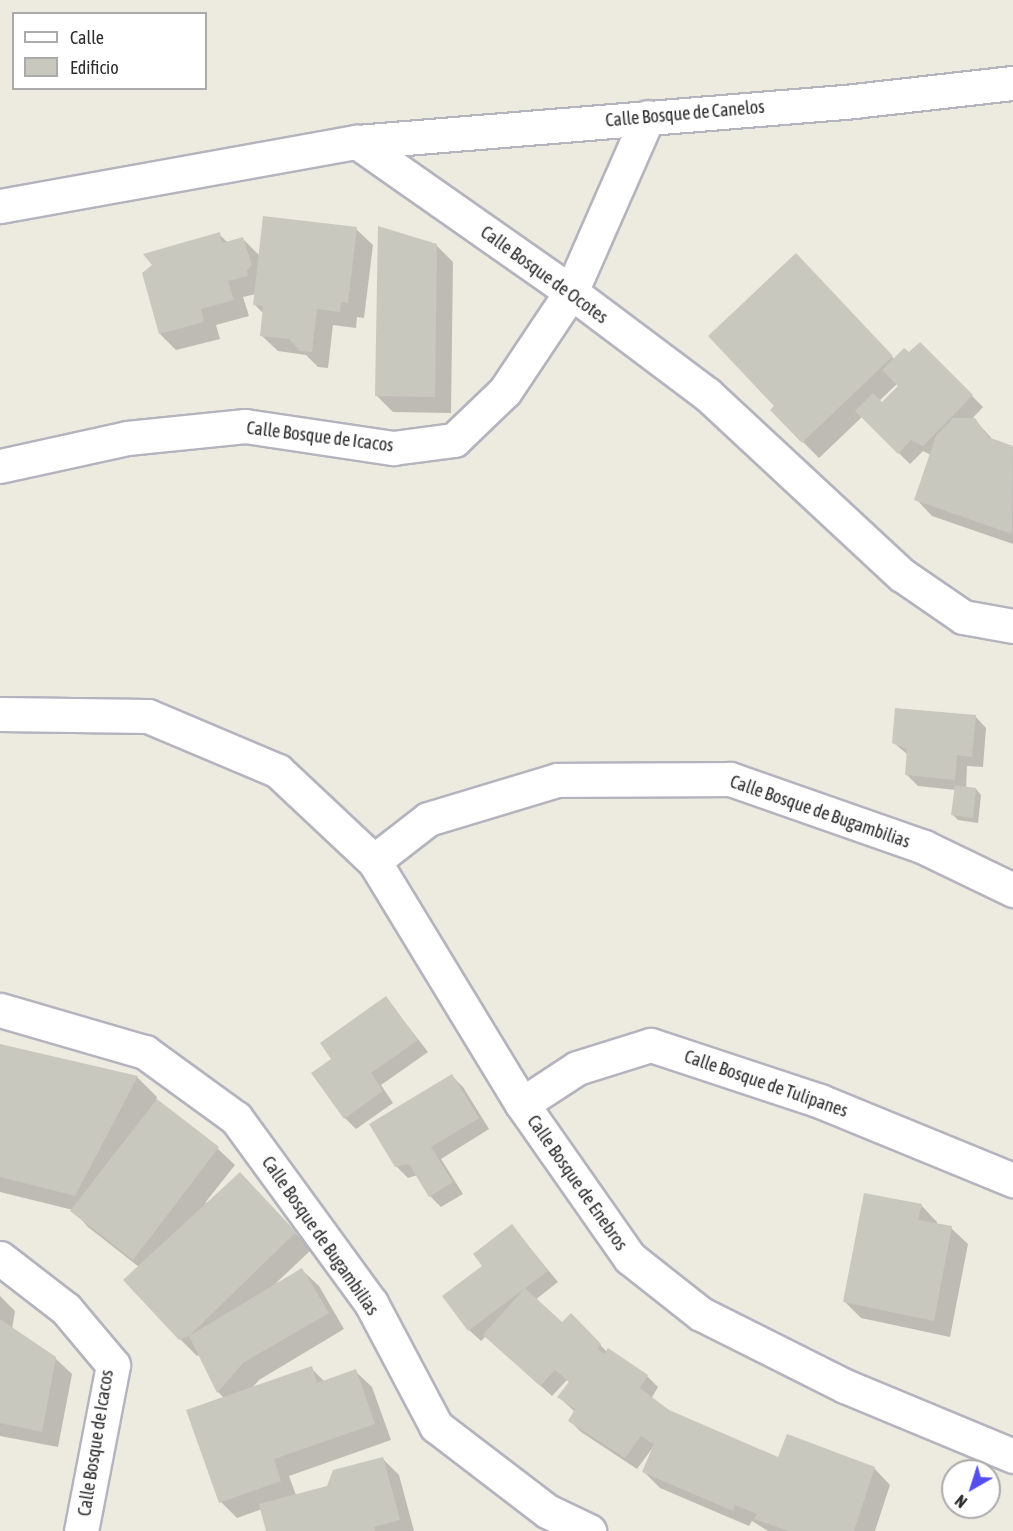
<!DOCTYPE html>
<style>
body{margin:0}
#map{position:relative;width:1013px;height:1531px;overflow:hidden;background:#edeae0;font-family:"Asap Condensed",sans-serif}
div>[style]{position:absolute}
.shadow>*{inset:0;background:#0003}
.building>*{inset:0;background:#c9c8bf}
.roads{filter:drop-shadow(2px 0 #b4b4bf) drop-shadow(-2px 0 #b4b4bf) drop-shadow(0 2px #b4b4bf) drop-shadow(0 -2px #b4b4bf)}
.street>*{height:33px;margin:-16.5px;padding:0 16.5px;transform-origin:16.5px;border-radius:16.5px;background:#fff}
span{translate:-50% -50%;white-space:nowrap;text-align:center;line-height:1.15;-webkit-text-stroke:5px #fff;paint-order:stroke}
.street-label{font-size:18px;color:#2d2d2d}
.legend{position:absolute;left:12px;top:12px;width:195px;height:78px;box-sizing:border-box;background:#fff;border:2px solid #ababab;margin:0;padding:8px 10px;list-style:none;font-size:18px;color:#2d2d2d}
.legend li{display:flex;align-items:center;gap:12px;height:30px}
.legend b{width:30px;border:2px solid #ababab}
.north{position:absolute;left:941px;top:1459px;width:60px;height:60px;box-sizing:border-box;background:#fff;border:2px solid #ababab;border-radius:50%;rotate:219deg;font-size:16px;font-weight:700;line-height:24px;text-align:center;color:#2d2d2d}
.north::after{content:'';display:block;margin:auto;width:21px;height:27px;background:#544eec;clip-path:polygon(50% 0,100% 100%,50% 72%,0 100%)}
</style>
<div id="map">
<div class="shadow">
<i style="clip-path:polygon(356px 229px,373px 245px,364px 318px,357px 317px,356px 328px,333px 325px,328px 368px,318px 367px,306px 355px,278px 351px,261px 335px,264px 314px,254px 304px,256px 294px,243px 297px,249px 316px,216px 325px,220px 339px,176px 350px,160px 334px,219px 234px,228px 243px,243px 239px,260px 256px)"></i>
<i style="clip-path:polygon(436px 245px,453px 262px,451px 413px,393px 412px,377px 396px)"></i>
<i style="clip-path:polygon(evenodd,812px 272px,894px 359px,909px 354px,920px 344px,983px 407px,971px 420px,975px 420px,994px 441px,1013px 447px,1013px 544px,932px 516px,916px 499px,931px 455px,923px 451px,910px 464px,862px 417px,819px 458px,803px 442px,776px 406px,812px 272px,898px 383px,900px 386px,882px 404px,879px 401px,898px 383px)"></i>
<i style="clip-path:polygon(975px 716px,986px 728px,983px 767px,967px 766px,966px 788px,976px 789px,981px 795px,978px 823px,958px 820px,953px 815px,956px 790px,918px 786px,907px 775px,908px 755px,894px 743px)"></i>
<i style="clip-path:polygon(386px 998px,428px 1052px,381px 1085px,393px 1103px,356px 1129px,345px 1118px,333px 1059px)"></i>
<i style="clip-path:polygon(0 1046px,137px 1077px,157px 1097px,156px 1101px,218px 1149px,235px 1165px,205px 1203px,256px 1190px,311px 1250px,275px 1284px,302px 1270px,319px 1286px,344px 1329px,259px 1380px,251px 1389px,311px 1368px,325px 1382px,355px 1371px,372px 1387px,391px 1440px,289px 1476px,296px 1495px,328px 1487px,382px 1458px,399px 1475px,414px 1531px,267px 1531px,262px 1509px,237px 1518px,221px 1502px,224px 1398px,218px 1392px,199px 1355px,197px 1356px,180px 1339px,139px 1267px,88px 1227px,73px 1210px,0 1192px)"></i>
<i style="clip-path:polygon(452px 1076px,463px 1087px,489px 1129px,441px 1159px,463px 1194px,441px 1207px,430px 1196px,418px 1175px,408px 1178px,396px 1166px)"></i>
<i style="clip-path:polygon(921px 1205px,937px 1222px,937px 1225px,951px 1228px,968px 1244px,950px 1337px,861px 1318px,845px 1302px)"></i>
<i style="clip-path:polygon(512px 1226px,558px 1282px,535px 1300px,562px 1324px,571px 1315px,607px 1352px,647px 1376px,658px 1387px,651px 1399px,668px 1412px,779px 1459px,874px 1468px,890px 1485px,875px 1531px,768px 1531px,752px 1521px,749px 1526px,660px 1488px,643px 1471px,656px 1443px,637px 1469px,581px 1432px,570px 1421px,575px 1412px,559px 1397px,570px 1383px,567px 1380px,552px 1396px,486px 1336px,481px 1341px,469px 1330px,484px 1266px)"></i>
<i style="clip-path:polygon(0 1296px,15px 1311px,12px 1329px,55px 1358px,72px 1374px,58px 1447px,0 1436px)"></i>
</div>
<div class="building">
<i style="clip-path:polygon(263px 216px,357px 227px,348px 303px,341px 302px,340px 312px,317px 309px,312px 352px,300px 351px,289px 339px,260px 336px,263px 306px,253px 305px)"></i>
<i style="clip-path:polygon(378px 226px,437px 244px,435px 397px,375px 396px)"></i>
<i style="clip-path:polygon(220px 232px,222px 243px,243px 237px,252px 265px,247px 270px,248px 276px,228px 281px,234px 300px,201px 309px,204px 322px,159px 334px,142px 273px,152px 265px,143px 254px)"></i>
<i style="clip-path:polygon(796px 253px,893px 356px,802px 443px,770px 410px,774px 406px,708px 336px)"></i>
<i style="clip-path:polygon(920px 342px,973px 395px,923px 446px,911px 440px,898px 454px,855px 411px,873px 393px,882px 402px,898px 386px,882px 370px,904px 348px,909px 352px)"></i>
<i style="clip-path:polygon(953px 418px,975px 418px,988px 437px,1013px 446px,1012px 534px,914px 500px,936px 436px)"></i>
<i style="clip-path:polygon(895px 708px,976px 715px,972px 757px,957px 755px,955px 780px,905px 775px,907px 749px,892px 743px)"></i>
<i style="clip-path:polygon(955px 785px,976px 788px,973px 818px,951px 815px)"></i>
<i style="clip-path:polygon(386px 996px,418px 1040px,371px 1073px,383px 1091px,344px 1119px,311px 1073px,331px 1059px,320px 1043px)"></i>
<i style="clip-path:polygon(0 1044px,138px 1076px,75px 1196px,0 1177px)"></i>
<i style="clip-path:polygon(452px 1074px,479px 1118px,431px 1147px,453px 1182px,429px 1197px,409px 1164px,395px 1167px,369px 1124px)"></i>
<i style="clip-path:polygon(157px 1099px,219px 1147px,133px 1260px,70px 1211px)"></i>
<i style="clip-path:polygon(240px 1172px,296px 1232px,189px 1336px,179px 1340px,123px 1280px)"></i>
<i style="clip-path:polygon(864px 1193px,922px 1204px,918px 1220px,952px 1226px,934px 1321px,843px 1302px)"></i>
<i style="clip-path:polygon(512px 1224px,548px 1271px,468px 1331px,442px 1296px,482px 1266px,473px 1254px)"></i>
<i style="clip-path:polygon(302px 1268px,329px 1313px,243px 1363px,217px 1393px,189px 1336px)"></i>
<i style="clip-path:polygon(525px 1288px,562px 1322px,571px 1313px,601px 1344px,598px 1349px,604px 1354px,608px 1348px,648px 1375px,640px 1388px,669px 1410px,778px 1457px,787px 1434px,875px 1467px,854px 1531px,788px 1531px,754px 1519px,757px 1514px,735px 1505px,733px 1511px,642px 1472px,654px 1444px,641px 1436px,625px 1458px,568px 1421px,575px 1409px,557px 1397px,569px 1382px,555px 1370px,540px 1386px,483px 1335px)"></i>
<i style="clip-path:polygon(0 1319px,56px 1357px,42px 1432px,0 1423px)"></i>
<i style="clip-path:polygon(312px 1366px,317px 1383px,356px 1369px,375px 1424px,274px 1459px,281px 1481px,219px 1503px,186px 1410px)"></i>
<i style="clip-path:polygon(383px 1457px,400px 1520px,374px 1527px,375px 1531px,266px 1531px,259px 1504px,327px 1486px,333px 1470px)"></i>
</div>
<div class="roads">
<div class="street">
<i style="left:357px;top:142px;width:499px;rotate:-4.7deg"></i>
<i style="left:854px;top:101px;width:160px;rotate:-6.5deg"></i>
<i style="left:0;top:206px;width:363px;rotate:-10.2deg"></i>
<i style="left:357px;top:142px;width:261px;rotate:35deg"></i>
<i style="left:571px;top:292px;width:170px;rotate:36.9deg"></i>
<i style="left:707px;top:394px;width:266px;rotate:42.9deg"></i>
<i style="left:902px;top:575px;width:74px;rotate:34.5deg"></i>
<i style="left:963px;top:617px;width:51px;rotate:10.2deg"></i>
<i style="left:0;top:466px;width:130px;rotate:-12.4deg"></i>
<i style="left:127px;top:438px;width:119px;rotate:-5.8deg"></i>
<i style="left:245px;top:426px;width:150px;rotate:8.5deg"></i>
<i style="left:393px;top:448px;width:62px;rotate:-7.5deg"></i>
<i style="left:454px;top:440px;width:71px;rotate:-43.9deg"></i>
<i style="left:505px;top:391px;width:119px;rotate:-56.3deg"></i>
<i style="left:571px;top:292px;width:191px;rotate:-66.3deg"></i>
<i style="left:0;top:714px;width:148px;rotate:0.8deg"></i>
<i style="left:148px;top:716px;width:141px;rotate:22.9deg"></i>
<i style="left:278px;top:771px;width:132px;rotate:43.2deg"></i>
<i style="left:374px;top:861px;width:285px;rotate:58.7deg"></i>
<i style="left:522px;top:1104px;width:188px;rotate:55deg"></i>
<i style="left:630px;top:1258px;width:90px;rotate:38.3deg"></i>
<i style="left:701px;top:1314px;width:161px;rotate:26.6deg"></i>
<i style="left:845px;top:1386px;width:182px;rotate:22.6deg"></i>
<i style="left:374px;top:861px;width:68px;rotate:-37.9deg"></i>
<i style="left:428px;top:819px;width:135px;rotate:-16.8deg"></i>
<i style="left:557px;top:780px;width:173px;rotate:-0.3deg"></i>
<i style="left:730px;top:779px;width:206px;rotate:19.3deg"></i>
<i style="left:924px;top:847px;width:99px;rotate:25.8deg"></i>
<i style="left:0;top:1010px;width:151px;rotate:16.2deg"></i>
<i style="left:145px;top:1052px;width:112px;rotate:36deg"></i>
<i style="left:236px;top:1118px;width:229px;rotate:53.9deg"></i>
<i style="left:371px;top:1303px;width:139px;rotate:62.1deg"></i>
<i style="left:436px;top:1426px;width:140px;rotate:37.4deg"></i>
<i style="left:547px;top:1511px;width:47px;rotate:25.5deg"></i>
<i style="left:522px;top:1104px;width:66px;rotate:-33.2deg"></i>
<i style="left:577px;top:1068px;width:77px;rotate:-17.3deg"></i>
<i style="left:651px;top:1045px;width:178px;rotate:18.3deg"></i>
<i style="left:820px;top:1101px;width:209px;rotate:22.3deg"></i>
<i style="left:0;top:1258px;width:83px;rotate:37.7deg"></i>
<i style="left:66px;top:1309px;width:73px;rotate:50deg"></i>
<i style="left:113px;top:1365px;width:169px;rotate:100.9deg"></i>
</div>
</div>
<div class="street-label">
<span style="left:685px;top:114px;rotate:-5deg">Calle Bosque de Canelos</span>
<span style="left:544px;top:275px;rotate:36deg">Calle Bosque de Ocotes</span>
<span style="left:320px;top:437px;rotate:7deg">Calle Bosque de Icacos</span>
<span style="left:820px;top:812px;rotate:19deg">Calle Bosque de Bugambilias</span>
<span style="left:766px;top:1084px;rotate:19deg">Calle Bosque de Tulipanes</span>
<span style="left:577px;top:1183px;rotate:55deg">Calle Bosque de Enebros</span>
<span style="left:320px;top:1236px;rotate:55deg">Calle Bosque de Bugambilias</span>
<span style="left:96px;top:1443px;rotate:-81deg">Calle Bosque de Icacos</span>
</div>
<ul class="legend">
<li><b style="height:8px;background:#fff"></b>Calle</li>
<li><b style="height:16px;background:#c9c8bf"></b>Edificio</li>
</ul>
<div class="north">N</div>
</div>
